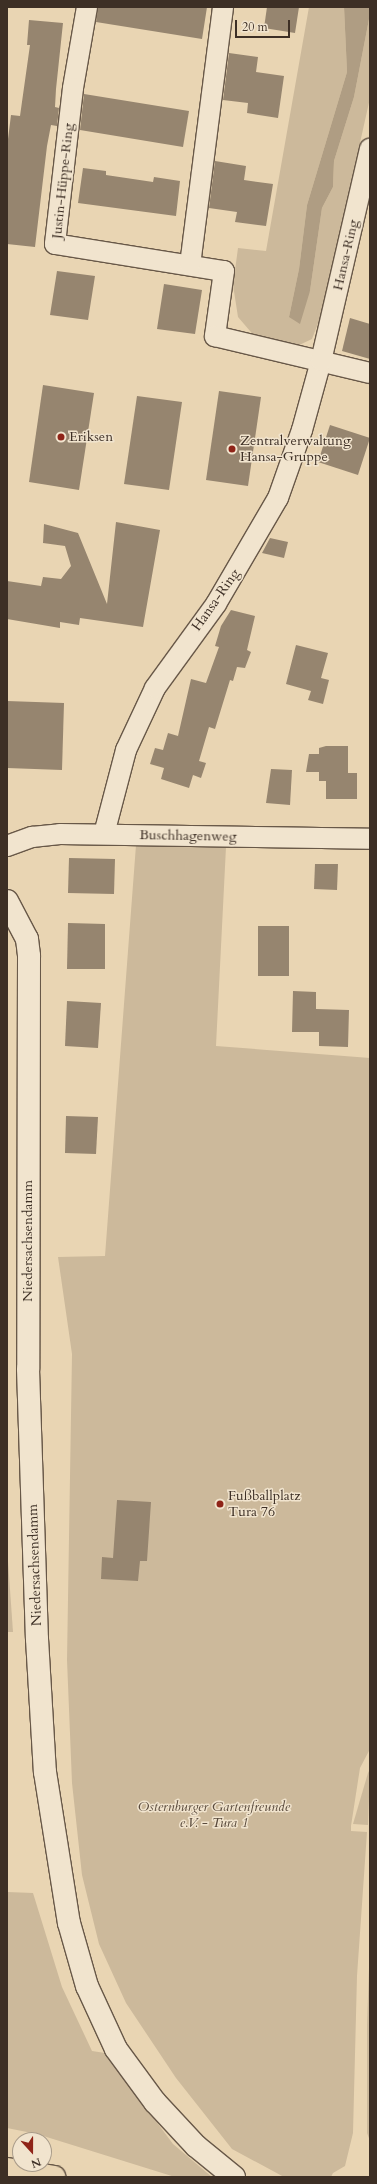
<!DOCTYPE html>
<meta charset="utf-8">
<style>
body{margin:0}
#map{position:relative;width:377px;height:2184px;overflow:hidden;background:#e9d5b3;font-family:Cardo,serif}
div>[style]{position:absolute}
.green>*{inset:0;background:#ccb99b}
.water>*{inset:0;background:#af9d83}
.building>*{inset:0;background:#96856f}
.roads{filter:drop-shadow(1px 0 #685848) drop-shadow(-1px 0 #685848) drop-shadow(0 1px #685848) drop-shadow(0 -1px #685848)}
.minor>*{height:20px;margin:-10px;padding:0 10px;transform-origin:10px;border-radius:10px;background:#f1e4ce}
.tertiary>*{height:22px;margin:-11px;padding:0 11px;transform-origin:11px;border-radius:11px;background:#f1e4ce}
.motorway>*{height:22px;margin:-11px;padding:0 11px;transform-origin:11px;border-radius:11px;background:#e9d5b3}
.dots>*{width:11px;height:11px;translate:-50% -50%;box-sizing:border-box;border:2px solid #f1e4ce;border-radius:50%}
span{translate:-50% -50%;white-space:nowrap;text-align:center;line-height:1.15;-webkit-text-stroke:3px #f1e4ce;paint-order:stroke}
.street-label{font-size:14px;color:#3d2f25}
.poi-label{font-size:14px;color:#3d2f25}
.left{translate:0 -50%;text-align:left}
.park-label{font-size:14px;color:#5a4b3d;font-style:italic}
.frame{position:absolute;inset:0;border:8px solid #3d2f25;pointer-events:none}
.north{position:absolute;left:12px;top:2132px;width:40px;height:40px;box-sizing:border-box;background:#f1e4ce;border:1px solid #a99c8a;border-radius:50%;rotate:159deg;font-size:11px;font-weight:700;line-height:16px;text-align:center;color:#3d2f25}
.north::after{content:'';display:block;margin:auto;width:14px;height:18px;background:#8f2418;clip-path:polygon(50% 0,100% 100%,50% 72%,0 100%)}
.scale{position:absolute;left:235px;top:20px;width:55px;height:18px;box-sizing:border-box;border:2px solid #3d2f25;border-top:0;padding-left:5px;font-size:12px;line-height:14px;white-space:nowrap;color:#3d2f25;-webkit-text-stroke:3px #f1e4ce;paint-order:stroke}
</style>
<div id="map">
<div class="green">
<i style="clip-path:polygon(309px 7px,344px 7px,347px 72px,307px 205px,299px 269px,289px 317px,310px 291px,322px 208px,333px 187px,334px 161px,354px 97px,370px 14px,370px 98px,322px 313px,312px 339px,295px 347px,256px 338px,238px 317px,233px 285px,238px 248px,266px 251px)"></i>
<i style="clip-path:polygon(136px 845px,226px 847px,216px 1046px,370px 1058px,370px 1749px,360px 1768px,351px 1826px,351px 1831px,367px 1832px,357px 1976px,353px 2133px,345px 2166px,333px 2173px,331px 2177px,284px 2177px,232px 2149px,176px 2078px,126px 2003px,99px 1944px,82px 1875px,72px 1783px,67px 1660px,72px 1354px,58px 1257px,105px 1256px)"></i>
<i style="clip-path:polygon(7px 1547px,13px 1632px,7px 1632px)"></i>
<i style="clip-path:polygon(370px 1769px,368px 1825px,353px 1824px,368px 1773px)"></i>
<i style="clip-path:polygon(7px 1892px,33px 1893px,62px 1987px,92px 2051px,105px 2053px,173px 2144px,212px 2177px,175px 2177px,37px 2134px,7px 2128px)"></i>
<i style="clip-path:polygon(370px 1939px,370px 2141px,367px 2133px,367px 2025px)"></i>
</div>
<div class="water">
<i style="clip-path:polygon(344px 7px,370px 7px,370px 14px,354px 97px,334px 161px,333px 187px,322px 208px,310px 291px,300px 324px,289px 317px,299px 269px,307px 205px,347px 72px)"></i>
</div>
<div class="building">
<i style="clip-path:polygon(98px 7px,207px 7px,202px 39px,96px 22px)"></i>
<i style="clip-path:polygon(267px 7px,299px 7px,295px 33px,264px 28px)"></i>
<i style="clip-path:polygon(29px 20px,63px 23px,56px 89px,55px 107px,59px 108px,57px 126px,51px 125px,47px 146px,35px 247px,7px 244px,7px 147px,11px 115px,20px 116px,30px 45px,27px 45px)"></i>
<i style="clip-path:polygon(229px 53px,258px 57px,256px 72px,284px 76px,278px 118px,247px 113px,248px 103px,223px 100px)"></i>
<i style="clip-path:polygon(84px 94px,189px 111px,183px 147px,80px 130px)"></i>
<i style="clip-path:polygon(215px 161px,246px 166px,244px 180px,273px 184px,266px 226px,235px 222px,237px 212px,209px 208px)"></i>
<i style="clip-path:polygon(83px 168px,106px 171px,106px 175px,153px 182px,154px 177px,180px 181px,176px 216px,78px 203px)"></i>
<i style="clip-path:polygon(57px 271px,95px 276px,88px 320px,50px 315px)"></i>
<i style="clip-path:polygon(164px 284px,202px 290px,195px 334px,157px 329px)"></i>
<i style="clip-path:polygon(350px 318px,370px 324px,370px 359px,342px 351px)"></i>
<i style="clip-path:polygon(43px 385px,94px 393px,79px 490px,29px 482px)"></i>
<i style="clip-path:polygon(219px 391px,261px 397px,248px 486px,206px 480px)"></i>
<i style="clip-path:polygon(137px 396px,182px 402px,169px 490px,124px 484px)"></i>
<i style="clip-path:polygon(330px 425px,370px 438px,358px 475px,318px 462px)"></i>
<i style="clip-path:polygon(116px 522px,160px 530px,143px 627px,80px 618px,79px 625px,60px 622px,60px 628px,7px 619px,7px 581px,41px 586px,43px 577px,61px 579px,71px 566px,65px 546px,43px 543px,44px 524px,78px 533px,107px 604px)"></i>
<i style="clip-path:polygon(270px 538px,288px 542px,284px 558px,262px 553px)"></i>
<i style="clip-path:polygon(231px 610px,255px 616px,247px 650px,251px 652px,245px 668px,237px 667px,233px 681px,230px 680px,215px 729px,209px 727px,199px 761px,206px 763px,201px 778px,193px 775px,189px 788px,161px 779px,164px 768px,150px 764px,155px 748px,163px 750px,168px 733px,178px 736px,191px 679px,206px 683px,219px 647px,215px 646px,221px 626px)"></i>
<i style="clip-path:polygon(296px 645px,328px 653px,321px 678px,329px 680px,323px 704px,308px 700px,311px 691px,286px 684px)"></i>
<i style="clip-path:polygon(7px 701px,64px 703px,62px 770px,7px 768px)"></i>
<i style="clip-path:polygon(326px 746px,348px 746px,348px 773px,357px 773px,357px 799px,326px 799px,326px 781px,319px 781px,319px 772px,306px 772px,309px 754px,319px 754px,319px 748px)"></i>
<i style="clip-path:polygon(271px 769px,292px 770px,290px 805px,266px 803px)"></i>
<i style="clip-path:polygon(69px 858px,115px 859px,114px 894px,68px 893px)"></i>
<i style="clip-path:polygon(315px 864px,338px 864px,337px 890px,314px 889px)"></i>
<i style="clip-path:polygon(68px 923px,105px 924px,105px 969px,67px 969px)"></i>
<i style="clip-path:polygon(258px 926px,289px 926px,289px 976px,258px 976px)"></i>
<i style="clip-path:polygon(293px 991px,316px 992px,316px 1009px,349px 1010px,348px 1047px,319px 1046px,319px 1032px,292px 1032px)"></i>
<i style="clip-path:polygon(67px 1001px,101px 1003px,98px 1048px,65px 1046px)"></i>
<i style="clip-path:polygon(66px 1116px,98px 1117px,96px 1154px,65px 1153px)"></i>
<i style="clip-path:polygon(117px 1500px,151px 1502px,147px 1561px,140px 1561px,138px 1581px,101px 1579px,102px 1557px,113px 1558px)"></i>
</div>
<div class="roads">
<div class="minor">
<i style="left:87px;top:7px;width:82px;rotate:99.8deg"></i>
<i style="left:73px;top:88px;width:157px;rotate:96.6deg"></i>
<i style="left:55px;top:244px;width:171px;rotate:9.1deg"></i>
<i style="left:224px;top:271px;width:66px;rotate:97.9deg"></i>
<i style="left:215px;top:336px;width:159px;rotate:13.4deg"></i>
<i style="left:190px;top:265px;width:260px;rotate:-82.7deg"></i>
<i style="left:104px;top:834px;width:87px;rotate:-75.3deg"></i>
<i style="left:126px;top:750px;width:68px;rotate:-64.9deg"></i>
<i style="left:155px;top:688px;width:104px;rotate:-54deg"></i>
<i style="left:216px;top:604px;width:123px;rotate:-59.7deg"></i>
<i style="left:278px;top:498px;width:72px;rotate:-70.6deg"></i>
<i style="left:302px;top:430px;width:72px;rotate:-74.6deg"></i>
<i style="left:321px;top:361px;width:218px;rotate:-77deg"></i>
<i style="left:7px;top:846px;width:27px;rotate:-20deg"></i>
<i style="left:32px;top:837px;width:28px;rotate:-6deg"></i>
<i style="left:60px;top:834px;width:310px;rotate:0.9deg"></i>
</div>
<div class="tertiary">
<i style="left:7px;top:901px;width:43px;rotate:62.2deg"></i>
<i style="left:27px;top:939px;width:17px;rotate:83deg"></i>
<i style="left:29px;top:956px;width:413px;rotate:90.1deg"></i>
<i style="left:28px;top:1369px;width:270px;rotate:88.1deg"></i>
<i style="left:37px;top:1639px;width:133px;rotate:86.6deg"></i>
<i style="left:45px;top:1772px;width:153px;rotate:81deg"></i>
<i style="left:69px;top:1923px;width:66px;rotate:74.1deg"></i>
<i style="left:87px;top:1986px;width:69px;rotate:65.3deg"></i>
<i style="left:116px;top:2049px;width:66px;rotate:53.7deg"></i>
<i style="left:155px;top:2102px;width:60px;rotate:47deg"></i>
<i style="left:196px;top:2146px;width:49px;rotate:39.2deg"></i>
</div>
<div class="motorway">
<i style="left:7px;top:2169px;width:48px;rotate:9.7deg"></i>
</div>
</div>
<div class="dots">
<i style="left:61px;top:437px;background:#8f2418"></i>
<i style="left:232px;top:449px;background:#8f2418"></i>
<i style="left:220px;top:1504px;background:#8f2418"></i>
</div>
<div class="street-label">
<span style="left:63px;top:181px;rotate:-84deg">Justin-Hüppe-Ring</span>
<span style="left:346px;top:255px;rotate:-77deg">Hansa-Ring</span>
<span style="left:216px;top:600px;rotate:-55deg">Hansa-Ring</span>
<span style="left:188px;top:836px;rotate:1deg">Buschhagenweg</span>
<span style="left:28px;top:1241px;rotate:-90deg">Niedersachsendamm</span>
<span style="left:35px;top:1565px;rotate:-92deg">Niedersachsendamm</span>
</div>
<div class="poi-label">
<span class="left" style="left:69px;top:437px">Eriksen</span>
<span class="left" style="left:240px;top:449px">Zentralverwaltung<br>Hansa-Gruppe</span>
<span class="left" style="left:228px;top:1504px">Fußballplatz<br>Tura 76</span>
</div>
<div class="park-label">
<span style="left:214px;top:1815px">Osternburger Gartenfreunde<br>e.V. - Tura 1</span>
</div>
<div class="frame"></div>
<div class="north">N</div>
<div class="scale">20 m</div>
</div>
